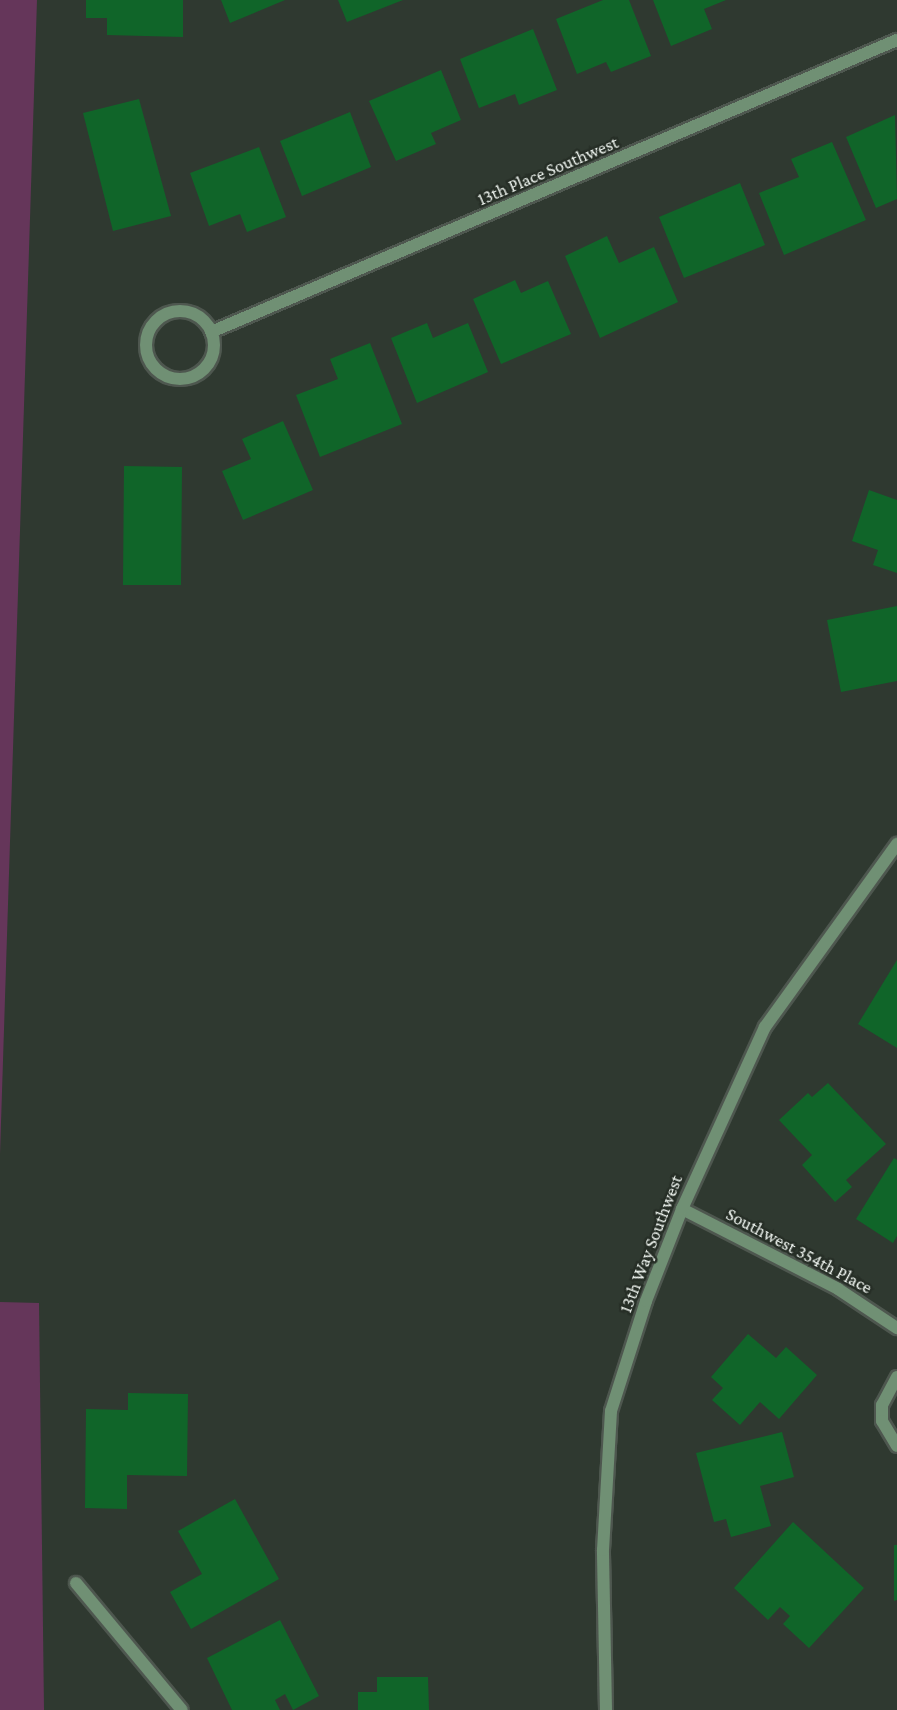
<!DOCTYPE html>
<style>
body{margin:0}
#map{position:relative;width:897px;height:1710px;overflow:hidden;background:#2f3930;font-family:"Crimson Pro",serif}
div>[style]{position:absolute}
.green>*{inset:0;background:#65365a}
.building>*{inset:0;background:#106529}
.roads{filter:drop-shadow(2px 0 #4e574f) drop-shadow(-2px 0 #4e574f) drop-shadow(0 2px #4e574f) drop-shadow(0 -2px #4e574f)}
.service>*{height:12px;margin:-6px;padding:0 6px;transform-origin:6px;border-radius:6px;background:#709074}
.minor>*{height:12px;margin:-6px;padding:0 6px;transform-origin:6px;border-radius:6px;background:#709074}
.minor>.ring{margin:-6px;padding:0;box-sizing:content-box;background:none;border:12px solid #709074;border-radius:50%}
.tertiary>*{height:12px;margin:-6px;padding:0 6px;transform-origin:6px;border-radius:6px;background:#709074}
span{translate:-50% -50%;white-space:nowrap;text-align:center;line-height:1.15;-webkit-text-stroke:5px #262e26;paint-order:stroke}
.street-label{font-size:18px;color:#f0f6f1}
</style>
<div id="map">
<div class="green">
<i style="clip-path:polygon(0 0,37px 0,0 1154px)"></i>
<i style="clip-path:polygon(0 1302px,39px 1303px,44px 1710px,0 1710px)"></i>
</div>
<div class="building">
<i style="clip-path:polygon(86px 0,183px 0,183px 37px,107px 35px,107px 18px,86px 18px)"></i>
<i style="clip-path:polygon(221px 0,285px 0,230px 23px)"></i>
<i style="clip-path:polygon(338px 0,403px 0,347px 22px)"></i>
<i style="clip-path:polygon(603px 0,629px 0,651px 56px,611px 72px,606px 62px,577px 74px,556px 19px)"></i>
<i style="clip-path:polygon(653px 0,726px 0,704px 9px,712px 29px,671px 46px)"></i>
<i style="clip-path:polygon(533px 29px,557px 90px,519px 105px,515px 94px,479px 108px,460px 59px)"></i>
<i style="clip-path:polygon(441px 70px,461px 120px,431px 133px,436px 144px,396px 161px,369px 101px)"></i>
<i style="clip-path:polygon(139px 99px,171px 216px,113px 231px,83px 113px)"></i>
<i style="clip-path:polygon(350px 112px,371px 167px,302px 196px,280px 141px)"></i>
<i style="clip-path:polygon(895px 115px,897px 199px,876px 208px,846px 137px)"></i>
<i style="clip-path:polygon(832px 142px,866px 220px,784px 255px,759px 193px,799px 177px,791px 159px)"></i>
<i style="clip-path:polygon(259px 147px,286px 217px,247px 232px,240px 214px,209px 226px,190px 173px)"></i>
<i style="clip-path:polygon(740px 183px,765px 245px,684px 278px,659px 217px)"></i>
<i style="clip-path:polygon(607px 236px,619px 263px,654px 247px,678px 302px,600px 338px,565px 256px)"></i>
<i style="clip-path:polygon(515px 280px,521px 293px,548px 281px,571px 334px,501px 364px,473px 299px)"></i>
<i style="clip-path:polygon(427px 323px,433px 338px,468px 323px,488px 372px,417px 403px,391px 338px)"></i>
<i style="clip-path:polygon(370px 343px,402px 424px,320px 457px,296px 395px,338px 379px,330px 359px)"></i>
<i style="clip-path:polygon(283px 421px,313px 490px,243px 520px,222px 471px,251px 459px,242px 439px)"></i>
<i style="clip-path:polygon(124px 466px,182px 467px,181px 585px,123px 585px)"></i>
<i style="clip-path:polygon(869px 490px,897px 500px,897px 573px,873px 565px,878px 550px,852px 541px)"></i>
<i style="clip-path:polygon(897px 606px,897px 681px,841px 692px,827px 620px)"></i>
<i style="clip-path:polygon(897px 960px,897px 1048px,858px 1024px)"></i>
<i style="clip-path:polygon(828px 1083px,886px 1144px,846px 1180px,852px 1187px,835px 1202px,802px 1165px,812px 1155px,779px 1120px,808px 1093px,812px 1097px)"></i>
<i style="clip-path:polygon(894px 1158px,897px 1160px,897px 1236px,893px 1243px,856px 1219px)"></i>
<i style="clip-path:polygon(748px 1334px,776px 1358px,786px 1347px,817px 1375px,779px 1419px,760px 1402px,740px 1425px,712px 1400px,723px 1388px,711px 1377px)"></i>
<i style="clip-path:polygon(128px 1393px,188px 1394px,187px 1476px,127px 1475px,127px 1509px,85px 1508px,86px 1409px,128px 1410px)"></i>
<i style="clip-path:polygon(782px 1432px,794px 1477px,760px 1486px,771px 1526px,731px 1537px,726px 1519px,714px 1522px,696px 1453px)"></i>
<i style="clip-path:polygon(235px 1499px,279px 1579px,191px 1629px,170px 1592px,202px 1574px,178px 1531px)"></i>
<i style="clip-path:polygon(793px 1522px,864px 1588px,809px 1648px,783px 1624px,790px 1616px,780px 1607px,768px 1620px,734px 1588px)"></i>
<i style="clip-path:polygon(894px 1545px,897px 1545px,897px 1600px,894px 1601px)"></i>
<i style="clip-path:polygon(280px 1620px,319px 1696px,293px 1710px,285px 1694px,275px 1700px,280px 1710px,232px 1710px,207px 1658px)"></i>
<i style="clip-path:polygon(377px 1677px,428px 1677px,429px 1710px,358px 1710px,358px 1692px,377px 1692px)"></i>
</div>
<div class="roads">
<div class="service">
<i style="left:76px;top:1583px;width:165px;rotate:50.2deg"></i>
</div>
<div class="minor">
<i class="ring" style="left:146px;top:311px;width:56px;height:56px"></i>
<i style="left:211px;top:332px;width:746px;rotate:-23.06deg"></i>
<i style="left:682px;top:1209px;width:175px;rotate:27.1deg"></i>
<i style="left:838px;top:1289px;width:71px;rotate:33.5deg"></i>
<i style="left:897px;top:1377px;width:32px;rotate:118deg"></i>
<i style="left:882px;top:1405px;width:16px;rotate:90deg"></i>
<i style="left:882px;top:1421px;width:29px;rotate:59deg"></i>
</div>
<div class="tertiary">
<i style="left:606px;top:1710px;width:160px;rotate:-91.1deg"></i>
<i style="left:603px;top:1550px;width:139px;rotate:-86.7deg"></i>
<i style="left:611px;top:1411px;width:115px;rotate:-72.3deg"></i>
<i style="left:646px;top:1301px;width:99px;rotate:-68.6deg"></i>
<i style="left:682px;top:1209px;width:200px;rotate:-65.5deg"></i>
<i style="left:765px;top:1027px;width:226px;rotate:-54.2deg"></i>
</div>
</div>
<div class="street-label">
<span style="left:548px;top:171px;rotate:-23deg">13th Place Southwest</span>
<span style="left:651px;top:1244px;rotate:-69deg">13th Way Southwest</span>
<span style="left:799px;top:1251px;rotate:28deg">Southwest 354th Place</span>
</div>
</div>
